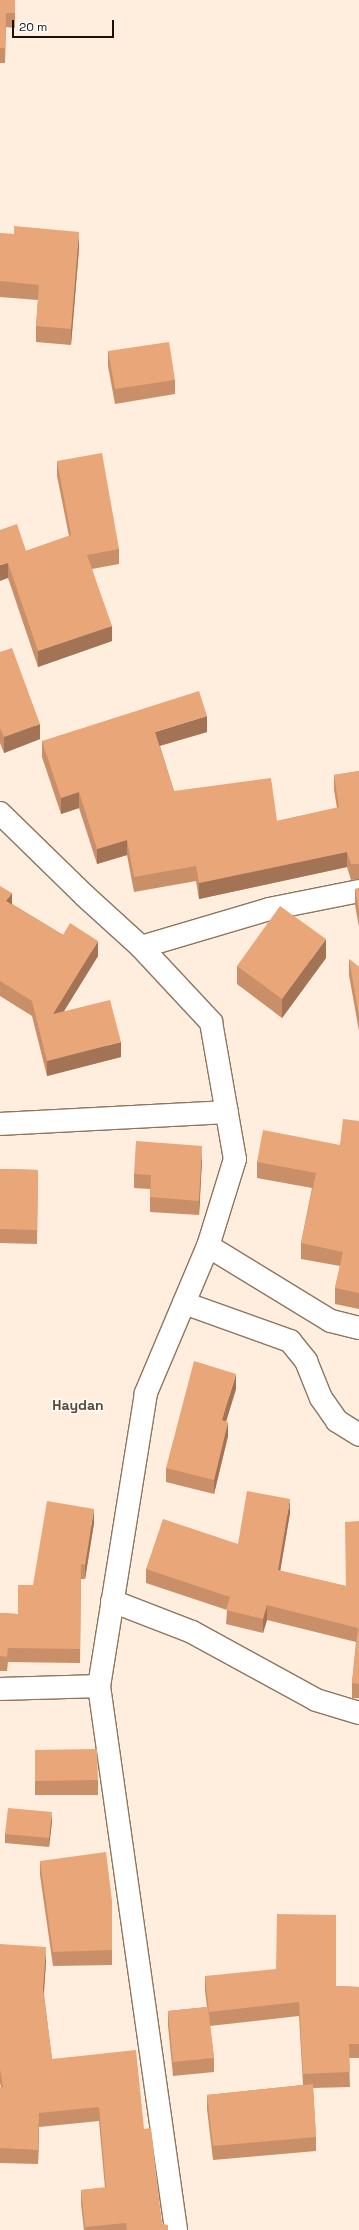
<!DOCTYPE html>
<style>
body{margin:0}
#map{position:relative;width:359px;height:2230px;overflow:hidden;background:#ffedde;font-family:"Space Grotesk",sans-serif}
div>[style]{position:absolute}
.roads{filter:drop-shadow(1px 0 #8e755e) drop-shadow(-1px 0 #8e755e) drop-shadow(0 1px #8e755e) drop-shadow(0 -1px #8e755e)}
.minor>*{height:22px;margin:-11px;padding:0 11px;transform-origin:11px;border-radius:11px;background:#fff}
.tertiary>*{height:22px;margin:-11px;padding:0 11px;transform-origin:11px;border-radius:11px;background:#fff}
.wall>*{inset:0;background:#c88f68}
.shaded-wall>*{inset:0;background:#a27455}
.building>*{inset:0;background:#e8a679}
span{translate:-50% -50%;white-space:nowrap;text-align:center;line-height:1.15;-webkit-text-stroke:3px #fefefe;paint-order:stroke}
.quarter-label{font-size:14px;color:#5f4832;font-weight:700}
.scale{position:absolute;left:12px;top:20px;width:102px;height:18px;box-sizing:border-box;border:2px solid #191007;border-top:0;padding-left:5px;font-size:12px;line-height:14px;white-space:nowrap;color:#191007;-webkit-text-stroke:3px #fefefe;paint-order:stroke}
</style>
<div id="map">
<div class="roads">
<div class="minor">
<i style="left:141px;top:947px;width:134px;rotate:-16.5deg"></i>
<i style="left:269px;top:909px;width:92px;rotate:-11.3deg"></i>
<i style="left:0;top:1124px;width:227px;rotate:-3deg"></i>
<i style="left:208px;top:1246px;width:144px;rotate:31.4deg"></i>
<i style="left:331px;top:1321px;width:29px;rotate:14deg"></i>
<i style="left:184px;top:1303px;width:113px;rotate:19.7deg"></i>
<i style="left:290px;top:1341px;width:26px;rotate:51deg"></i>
<i style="left:306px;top:1361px;width:40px;rotate:68deg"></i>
<i style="left:321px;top:1398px;width:28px;rotate:55deg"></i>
<i style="left:337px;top:1421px;width:26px;rotate:32deg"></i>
<i style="left:112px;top:1601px;width:86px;rotate:21.2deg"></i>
<i style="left:192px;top:1632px;width:141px;rotate:28.7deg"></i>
<i style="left:316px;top:1700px;width:45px;rotate:16.8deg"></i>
<i style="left:0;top:1689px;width:99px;rotate:-1.7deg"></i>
</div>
<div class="tertiary">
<i style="left:0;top:813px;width:119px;rotate:44.3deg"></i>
<i style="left:85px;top:896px;width:76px;rotate:42.3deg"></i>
<i style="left:141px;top:947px;width:103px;rotate:47deg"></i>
<i style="left:211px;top:1022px;width:139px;rotate:80.1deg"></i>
<i style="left:235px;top:1159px;width:91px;rotate:107.2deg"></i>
<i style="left:208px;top:1246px;width:160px;rotate:112.9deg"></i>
<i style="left:146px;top:1393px;width:297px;rotate:99.1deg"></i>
<i style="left:99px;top:1686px;width:549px;rotate:81.94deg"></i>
</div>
</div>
<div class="wall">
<i style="clip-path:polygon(0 0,15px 0,15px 28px,6px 27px,5px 63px,0 63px)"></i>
<i style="clip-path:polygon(0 233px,79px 248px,71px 345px,36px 342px,36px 326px,38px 300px,0 297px)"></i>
<i style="clip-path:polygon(108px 351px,175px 380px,175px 394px,115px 404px,108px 366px)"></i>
<i style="clip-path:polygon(57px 461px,119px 549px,119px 564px,92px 569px,112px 641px,38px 667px,8px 578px,0 530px,26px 551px,69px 536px,57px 476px)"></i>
<i style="clip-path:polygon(0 652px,40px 739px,4px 753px,0 743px)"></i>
<i style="clip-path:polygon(207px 732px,160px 746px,174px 791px,277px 821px,337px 808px,334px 790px,334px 775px,359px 771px,359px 879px,351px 880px,347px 867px,199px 899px,196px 881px,134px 892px,127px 855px,97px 864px,79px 808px,61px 814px,42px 757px,42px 741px)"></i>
<i style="clip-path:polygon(0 886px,12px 904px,98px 956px,64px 1011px,121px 1057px,47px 1076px,32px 1016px,0 996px)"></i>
<i style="clip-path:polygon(359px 888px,359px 927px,355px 905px,355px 889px)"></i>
<i style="clip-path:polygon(326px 958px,282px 1018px,237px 984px,237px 966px)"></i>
<i style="clip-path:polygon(349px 959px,359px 967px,359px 1031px,349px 975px)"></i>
<i style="clip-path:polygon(359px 1121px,359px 1309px,335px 1304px,335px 1288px,340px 1266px,301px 1259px,301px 1243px,312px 1188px,257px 1178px,257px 1162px,340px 1145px)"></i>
<i style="clip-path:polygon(202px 1160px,199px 1215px,150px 1212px,150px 1189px,134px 1188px,134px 1174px)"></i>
<i style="clip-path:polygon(0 1169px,38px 1170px,37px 1244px,0 1243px)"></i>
<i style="clip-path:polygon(236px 1389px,226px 1421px,228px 1436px,214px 1494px,166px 1482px,166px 1468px)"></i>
<i style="clip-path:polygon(290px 1513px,280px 1571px,346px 1586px,359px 1521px,359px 1698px,352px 1698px,352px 1683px,356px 1642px,267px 1620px,263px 1633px,226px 1624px,227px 1610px,146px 1583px,146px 1569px,238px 1544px)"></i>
<i style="clip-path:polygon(94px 1523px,85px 1579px,81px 1579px,80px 1663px,8px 1662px,7px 1671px,0 1671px,0 1613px,18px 1614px,33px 1585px)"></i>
<i style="clip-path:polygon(35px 1750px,98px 1780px,98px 1795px,35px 1795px)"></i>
<i style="clip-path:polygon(52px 1821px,49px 1847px,5px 1843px,5px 1834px)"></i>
<i style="clip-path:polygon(40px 1861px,112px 1901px,112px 1965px,53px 1966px,40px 1875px)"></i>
<i style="clip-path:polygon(0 1944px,46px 1961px,44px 1994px,52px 2059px,144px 2129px,162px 2224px,168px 2230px,84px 2230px,81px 2204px,81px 2190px,105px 2188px,99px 2121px,39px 2127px,38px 2164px,0 2163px,0 2087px,1px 2087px,0 2083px)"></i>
<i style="clip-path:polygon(205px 1976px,336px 1986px,359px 1987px,359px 2058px,349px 2058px,350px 2087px,313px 2088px,316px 2137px,316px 2151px,213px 2160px,207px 2109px,207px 2095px,303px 2085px,299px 2016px,210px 2026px,214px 2058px,214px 2072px,173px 2076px,168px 2025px,168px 2011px,207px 2007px,205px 1990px)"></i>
</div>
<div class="shaded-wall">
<i style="clip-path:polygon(79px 232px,79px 248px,71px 345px,71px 329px)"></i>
<i style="clip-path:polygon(8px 563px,8px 578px,0 581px,0 565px)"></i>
<i style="clip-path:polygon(112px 626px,112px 641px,38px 667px,38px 651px)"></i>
<i style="clip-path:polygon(207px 716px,207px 732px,155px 747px,155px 732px)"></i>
<i style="clip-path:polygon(40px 724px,40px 739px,4px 753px,4px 737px)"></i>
<i style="clip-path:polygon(79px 792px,79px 808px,61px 814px,61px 798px)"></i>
<i style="clip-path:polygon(127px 840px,127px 855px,97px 864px,97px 849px)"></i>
<i style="clip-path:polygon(347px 852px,347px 867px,199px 899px,199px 883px)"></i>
<i style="clip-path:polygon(12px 893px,12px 908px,6px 901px)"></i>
<i style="clip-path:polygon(326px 939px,326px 958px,282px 1018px,282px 999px)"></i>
<i style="clip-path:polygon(98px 941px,98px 956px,53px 1029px,53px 1014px)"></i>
<i style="clip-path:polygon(121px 1042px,121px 1057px,47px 1076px,47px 1061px)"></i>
<i style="clip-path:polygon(202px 1146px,202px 1160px,199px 1215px,199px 1201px)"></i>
<i style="clip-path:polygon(236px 1374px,236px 1389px,222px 1435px,222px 1420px)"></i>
<i style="clip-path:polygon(228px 1422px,228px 1436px,214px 1494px,214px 1480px)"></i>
<i style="clip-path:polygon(290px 1499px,290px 1513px,278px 1584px,278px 1570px)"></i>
<i style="clip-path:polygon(94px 1509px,94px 1523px,85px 1579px,85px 1565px)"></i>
<i style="clip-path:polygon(267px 1605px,267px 1620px,263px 1633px,263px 1619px)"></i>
<i style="clip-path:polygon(52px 1812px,52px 1821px,49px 1847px,49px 1838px)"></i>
<i style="clip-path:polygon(46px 1947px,46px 1961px,43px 2003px,43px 1989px)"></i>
<i style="clip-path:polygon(39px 2113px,39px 2127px,38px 2164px,38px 2150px)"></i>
</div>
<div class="building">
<i style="clip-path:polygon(0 0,15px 0,15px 13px,6px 13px,5px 48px,0 48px)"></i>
<i style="clip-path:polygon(14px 226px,79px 232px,71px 329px,36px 326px,39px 285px,0 281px,0 233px,14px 234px)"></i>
<i style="clip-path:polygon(169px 342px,175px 380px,115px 389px,108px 351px)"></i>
<i style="clip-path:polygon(102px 453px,119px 549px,87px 555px,112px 626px,38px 651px,8px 563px,0 565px,0 530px,17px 524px,26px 551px,71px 535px,57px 461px)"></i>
<i style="clip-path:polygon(12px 648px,40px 724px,4px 737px,0 728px,0 652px)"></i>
<i style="clip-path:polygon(199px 691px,207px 716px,155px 732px,174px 791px,271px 778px,277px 821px,339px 807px,334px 775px,359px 771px,359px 864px,351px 864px,347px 852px,199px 883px,196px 866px,134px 877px,127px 840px,97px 849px,79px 792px,61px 798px,42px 741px)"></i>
<i style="clip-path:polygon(0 886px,12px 893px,6px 901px,63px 935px,70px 923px,98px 941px,53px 1014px,110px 1000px,121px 1042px,47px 1061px,32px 1001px,0 981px)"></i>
<i style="clip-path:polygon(359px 888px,359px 911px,355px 889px)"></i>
<i style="clip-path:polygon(280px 906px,326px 939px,282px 999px,237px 966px)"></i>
<i style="clip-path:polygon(349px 959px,359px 967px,359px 1016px)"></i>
<i style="clip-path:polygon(343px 1119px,359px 1121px,359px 1293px,335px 1288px,343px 1252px,301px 1243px,316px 1173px,257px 1162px,263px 1130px,340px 1145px)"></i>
<i style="clip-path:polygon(136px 1141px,202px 1146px,199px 1201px,150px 1197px,151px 1175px,134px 1174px)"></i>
<i style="clip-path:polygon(0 1169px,38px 1170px,37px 1230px,0 1229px)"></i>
<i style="clip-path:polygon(194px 1361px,236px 1374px,222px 1420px,228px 1422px,214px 1480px,166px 1468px)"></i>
<i style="clip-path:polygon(247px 1491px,290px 1499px,278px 1570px,346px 1586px,345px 1522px,359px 1521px,359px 1684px,352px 1683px,358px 1628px,267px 1605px,263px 1619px,226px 1610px,230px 1597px,146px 1569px,163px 1519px,238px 1544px)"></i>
<i style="clip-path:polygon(47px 1501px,94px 1509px,85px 1565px,81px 1564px,80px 1649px,8px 1648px,7px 1657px,0 1656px,0 1613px,18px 1614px,18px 1585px,33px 1585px)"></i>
<i style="clip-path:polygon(97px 1749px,98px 1780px,35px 1781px,35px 1750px)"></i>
<i style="clip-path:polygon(8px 1808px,52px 1812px,49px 1838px,5px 1834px)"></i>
<i style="clip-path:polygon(106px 1852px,112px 1901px,112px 1950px,53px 1952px,40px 1861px)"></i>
<i style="clip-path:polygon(277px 1914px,336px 1915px,336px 1986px,359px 1987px,359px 2044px,349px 2044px,350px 2072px,303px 2074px,299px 2002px,209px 2012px,205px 1976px,276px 1969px)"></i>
<i style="clip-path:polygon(0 1944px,46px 1947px,43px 1989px,52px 2059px,136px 2050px,144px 2129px,151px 2128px,162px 2224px,168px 2225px,168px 2230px,127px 2230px,126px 2223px,85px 2227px,81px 2190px,106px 2187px,99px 2107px,39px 2113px,38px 2150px,0 2148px,0 2087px,3px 2087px,0 2069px)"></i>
<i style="clip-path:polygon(208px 2007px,214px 2058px,173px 2062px,168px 2011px)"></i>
<i style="clip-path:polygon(313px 2084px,316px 2137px,213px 2146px,207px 2095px)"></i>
</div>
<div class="quarter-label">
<span style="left:78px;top:1405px">Haydan</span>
</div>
<div class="scale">20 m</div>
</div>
